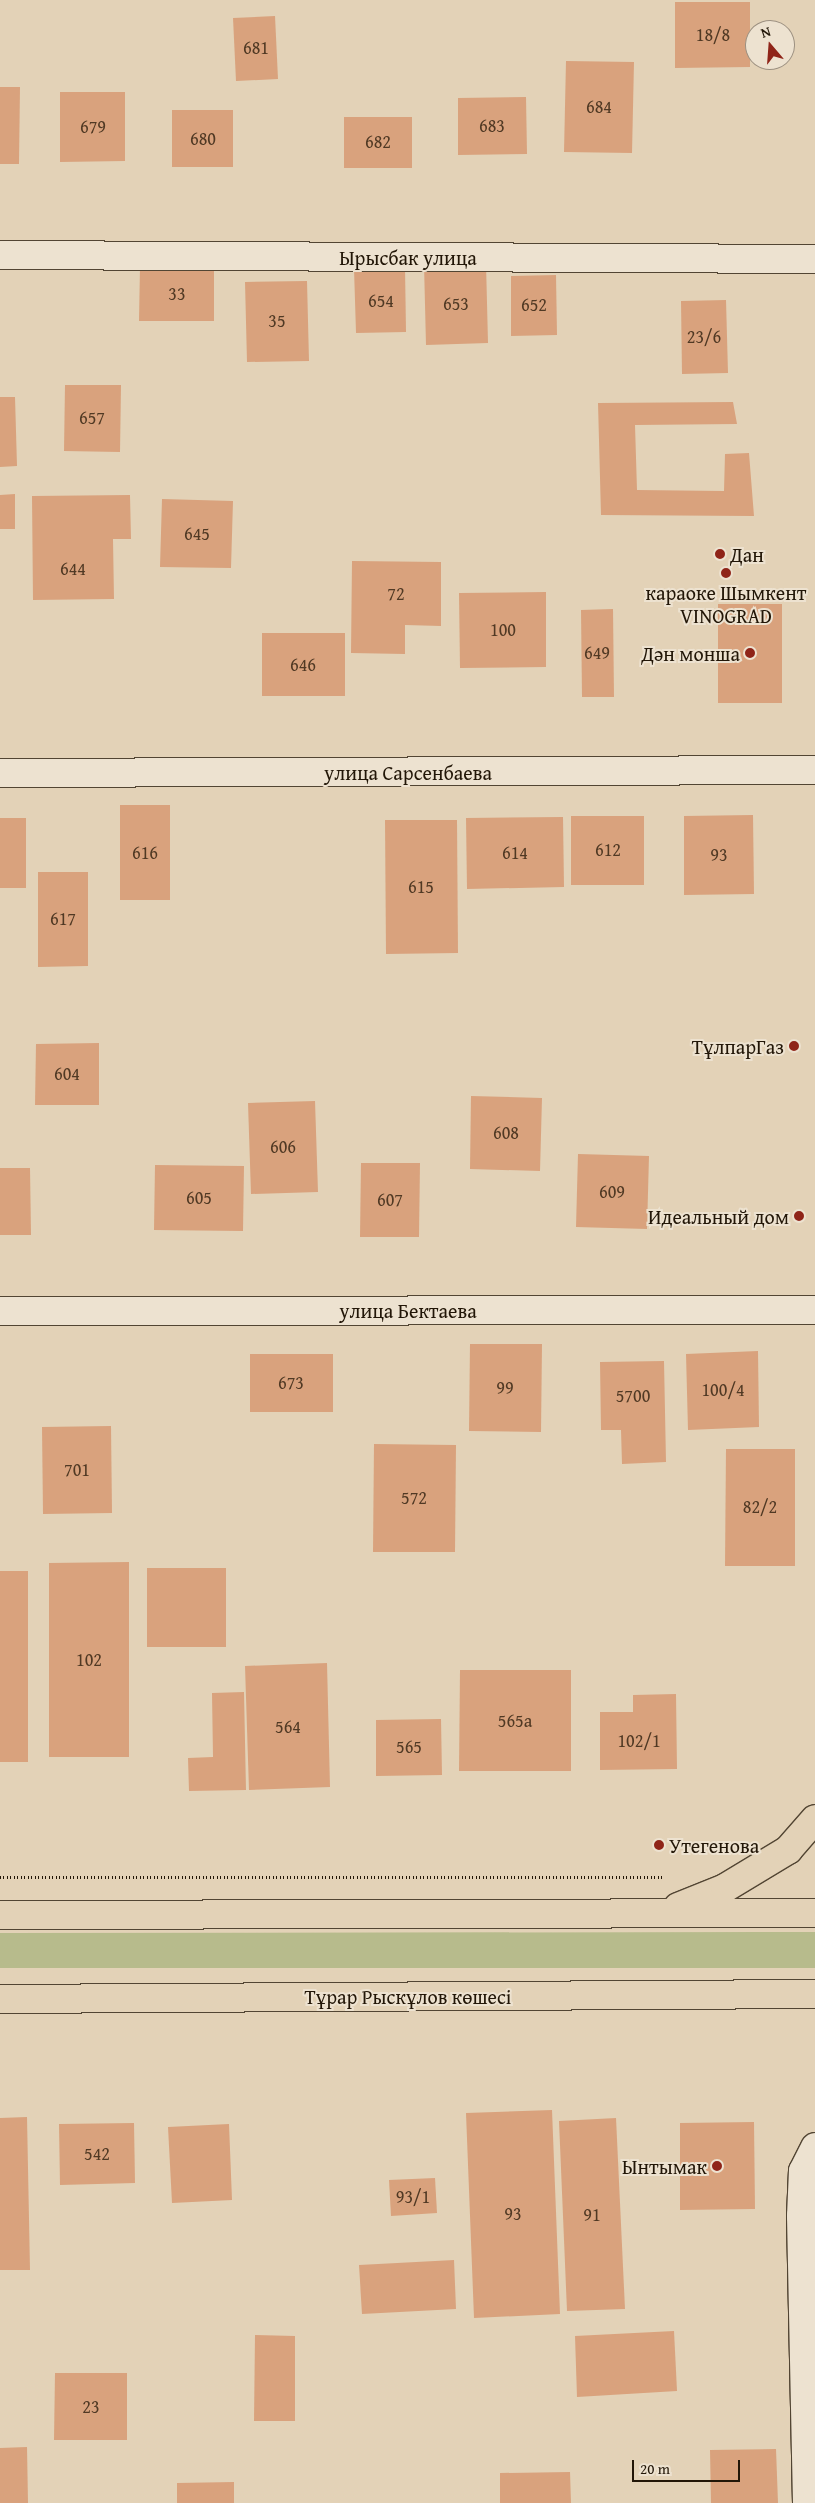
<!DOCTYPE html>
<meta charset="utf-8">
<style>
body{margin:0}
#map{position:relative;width:815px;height:2503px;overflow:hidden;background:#e3d2b7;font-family:"Gentium Book Plus",serif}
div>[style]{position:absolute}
.green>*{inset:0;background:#b7bb8c}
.building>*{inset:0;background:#d9a27d}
.path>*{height:3px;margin-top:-1.5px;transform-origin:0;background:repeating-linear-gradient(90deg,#221607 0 1px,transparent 0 3.5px)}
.roads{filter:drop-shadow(1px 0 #524533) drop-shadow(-1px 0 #524533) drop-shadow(0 1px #524533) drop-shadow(0 -1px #524533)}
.minor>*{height:28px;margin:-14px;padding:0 14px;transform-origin:14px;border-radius:14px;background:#ede2d0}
.primary>*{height:28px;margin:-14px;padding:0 14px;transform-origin:14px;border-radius:14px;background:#e3d2b7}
.dots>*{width:14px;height:14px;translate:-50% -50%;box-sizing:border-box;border:2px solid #ede2d0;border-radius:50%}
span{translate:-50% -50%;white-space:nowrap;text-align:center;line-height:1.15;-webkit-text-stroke:4px #ede2d0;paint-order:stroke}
.number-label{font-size:18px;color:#503924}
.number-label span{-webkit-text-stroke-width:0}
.street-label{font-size:20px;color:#221607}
.poi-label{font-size:20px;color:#221607}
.left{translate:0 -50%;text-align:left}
.right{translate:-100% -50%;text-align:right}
.north{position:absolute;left:745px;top:20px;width:50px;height:50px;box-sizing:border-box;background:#ede2d0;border:1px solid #9c9080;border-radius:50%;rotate:342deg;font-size:14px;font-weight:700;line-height:20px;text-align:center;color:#221607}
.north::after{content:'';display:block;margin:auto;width:18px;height:22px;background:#8f2418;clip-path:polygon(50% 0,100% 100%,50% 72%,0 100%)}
.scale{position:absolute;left:632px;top:2460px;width:108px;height:22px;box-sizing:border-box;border:2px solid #221607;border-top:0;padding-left:6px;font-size:15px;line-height:18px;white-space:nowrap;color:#221607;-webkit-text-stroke:4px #ede2d0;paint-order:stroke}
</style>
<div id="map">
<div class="green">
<i style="clip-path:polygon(815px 1932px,815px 1968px,0 1968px,0 1933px)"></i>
</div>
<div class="building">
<i style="clip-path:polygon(675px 2px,750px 2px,750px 67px,675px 68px)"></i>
<i style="clip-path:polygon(275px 16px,278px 79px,236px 81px,233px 18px)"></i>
<i style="clip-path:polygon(566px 61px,634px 62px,632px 153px,564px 152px)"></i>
<i style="clip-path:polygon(0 87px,20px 87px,19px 164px,0 164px)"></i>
<i style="clip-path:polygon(60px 92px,125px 92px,125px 161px,60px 162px)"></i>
<i style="clip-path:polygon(526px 97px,527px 154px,458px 155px,458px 98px)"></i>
<i style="clip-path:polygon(172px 110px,233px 110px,233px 167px,172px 167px)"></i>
<i style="clip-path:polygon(344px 117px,412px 117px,412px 168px,344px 168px)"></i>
<i style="clip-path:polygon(486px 263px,488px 343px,426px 345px,424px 264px)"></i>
<i style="clip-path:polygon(140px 267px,214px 267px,214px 321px,139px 321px)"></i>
<i style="clip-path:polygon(405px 268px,406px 332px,356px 333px,354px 269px)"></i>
<i style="clip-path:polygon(556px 275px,557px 335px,511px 336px,511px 276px)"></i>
<i style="clip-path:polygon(307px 281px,309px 361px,247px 362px,245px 282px)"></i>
<i style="clip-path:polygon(726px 300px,728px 373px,682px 374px,681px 301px)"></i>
<i style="clip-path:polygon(65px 385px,121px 385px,120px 452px,64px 451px)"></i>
<i style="clip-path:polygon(0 397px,15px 397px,17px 466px,0 467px)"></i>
<i style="clip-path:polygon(733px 402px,737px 424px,635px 425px,637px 490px,724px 491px,725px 454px,749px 453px,754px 516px,601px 515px,598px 403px)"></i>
<i style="clip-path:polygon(15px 494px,15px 529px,0 529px,0 495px)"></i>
<i style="clip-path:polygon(130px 495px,131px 539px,113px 539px,114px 599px,33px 600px,32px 496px)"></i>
<i style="clip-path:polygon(162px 499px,233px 501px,231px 568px,160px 567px)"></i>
<i style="clip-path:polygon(352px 561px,441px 562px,441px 626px,405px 625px,405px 654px,351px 653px)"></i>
<i style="clip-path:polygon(546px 592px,546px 667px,460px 668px,459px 593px)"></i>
<i style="clip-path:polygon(718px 604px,782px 604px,782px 703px,718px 703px)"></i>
<i style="clip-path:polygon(613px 609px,614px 697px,582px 697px,581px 610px)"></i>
<i style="clip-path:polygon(262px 633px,345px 633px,345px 696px,262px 696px)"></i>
<i style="clip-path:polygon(120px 805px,170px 805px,170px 900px,120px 900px)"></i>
<i style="clip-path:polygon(753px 815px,754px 894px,684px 895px,684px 816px)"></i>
<i style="clip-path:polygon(571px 816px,644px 816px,644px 885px,571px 885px)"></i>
<i style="clip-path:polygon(563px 817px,564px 887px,467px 889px,466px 818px)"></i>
<i style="clip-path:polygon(0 818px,26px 818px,26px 888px,0 888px)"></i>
<i style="clip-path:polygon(385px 820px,457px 820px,458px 953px,386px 954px)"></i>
<i style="clip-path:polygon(38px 872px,88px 872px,88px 966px,38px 967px)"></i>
<i style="clip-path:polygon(99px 1043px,99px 1105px,35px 1105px,36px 1044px)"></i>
<i style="clip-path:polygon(471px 1096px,542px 1098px,540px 1171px,470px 1169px)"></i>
<i style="clip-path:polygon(315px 1101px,318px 1192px,251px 1194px,248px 1103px)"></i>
<i style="clip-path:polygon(578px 1154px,649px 1156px,647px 1229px,576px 1227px)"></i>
<i style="clip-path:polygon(361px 1163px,420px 1163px,419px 1237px,360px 1237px)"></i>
<i style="clip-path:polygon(155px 1165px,244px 1166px,243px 1231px,154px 1230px)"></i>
<i style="clip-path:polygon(0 1168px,30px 1168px,31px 1235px,0 1235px)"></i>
<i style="clip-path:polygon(470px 1344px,542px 1344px,541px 1432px,469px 1431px)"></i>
<i style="clip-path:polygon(758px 1351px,759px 1427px,688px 1430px,686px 1354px)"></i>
<i style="clip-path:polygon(250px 1354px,333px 1354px,333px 1412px,250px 1412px)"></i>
<i style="clip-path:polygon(664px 1361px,666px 1462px,622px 1464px,621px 1430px,601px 1430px,600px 1362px)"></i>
<i style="clip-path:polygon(111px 1426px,112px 1513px,43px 1514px,42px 1427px)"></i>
<i style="clip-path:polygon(374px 1444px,456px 1445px,455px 1552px,373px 1552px)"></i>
<i style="clip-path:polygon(726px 1449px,795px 1449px,795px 1566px,725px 1566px)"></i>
<i style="clip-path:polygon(129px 1562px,129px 1757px,49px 1757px,49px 1563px)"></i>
<i style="clip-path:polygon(147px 1568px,226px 1568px,226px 1647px,147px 1647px)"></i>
<i style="clip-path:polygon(0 1571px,28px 1571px,28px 1762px,0 1762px)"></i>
<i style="clip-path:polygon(327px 1663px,330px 1787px,249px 1790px,245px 1666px)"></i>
<i style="clip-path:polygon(460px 1670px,571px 1670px,571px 1771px,459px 1771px)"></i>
<i style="clip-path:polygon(244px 1692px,246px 1790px,189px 1791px,188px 1758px,213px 1757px,212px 1693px)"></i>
<i style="clip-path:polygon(676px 1694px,677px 1769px,600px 1770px,600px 1712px,633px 1712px,633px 1695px)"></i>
<i style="clip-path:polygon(441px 1719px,442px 1775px,376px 1776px,376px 1720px)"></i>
<i style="clip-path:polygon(552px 2110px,560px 2314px,474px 2318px,466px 2113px)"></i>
<i style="clip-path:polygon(27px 2117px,30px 2270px,0 2270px,0 2118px)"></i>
<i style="clip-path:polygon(616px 2118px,625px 2309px,567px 2311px,559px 2121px)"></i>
<i style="clip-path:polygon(754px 2122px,755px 2209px,680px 2210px,680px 2123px)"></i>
<i style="clip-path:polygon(134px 2123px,135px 2183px,60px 2185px,59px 2124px)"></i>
<i style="clip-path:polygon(229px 2124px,232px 2200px,172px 2203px,168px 2127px)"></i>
<i style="clip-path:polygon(435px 2178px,437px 2213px,391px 2216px,389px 2180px)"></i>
<i style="clip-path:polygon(454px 2260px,456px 2309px,362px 2314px,359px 2265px)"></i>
<i style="clip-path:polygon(674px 2331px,677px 2391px,577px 2397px,575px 2336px)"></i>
<i style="clip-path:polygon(255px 2335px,295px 2336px,295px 2421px,254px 2421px)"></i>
<i style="clip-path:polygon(55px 2373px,127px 2373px,127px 2440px,54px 2440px)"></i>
<i style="clip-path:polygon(27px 2447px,28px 2503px,0 2503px,0 2448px)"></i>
<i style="clip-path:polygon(776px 2449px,778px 2503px,711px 2503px,710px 2450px)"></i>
<i style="clip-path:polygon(570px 2472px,571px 2503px,500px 2503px,500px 2473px)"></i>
<i style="clip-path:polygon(234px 2482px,234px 2503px,177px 2503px,177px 2483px)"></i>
</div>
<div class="path">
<i style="left:0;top:1877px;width:663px"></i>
</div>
<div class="roads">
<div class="minor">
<i style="left:0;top:255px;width:815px;rotate:0.28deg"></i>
<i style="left:0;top:773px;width:815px;rotate:-0.21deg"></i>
<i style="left:0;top:1311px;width:815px;rotate:-0.07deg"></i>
<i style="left:807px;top:2503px;width:287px;rotate:-91.2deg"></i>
<i style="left:801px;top:2216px;width:45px;rotate:-87.5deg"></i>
<i style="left:803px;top:2171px;width:27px;rotate:-63deg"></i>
</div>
<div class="primary">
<i style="left:678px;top:1907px;width:51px;rotate:-22deg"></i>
<i style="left:725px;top:1888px;width:74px;rotate:-31.1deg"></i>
<i style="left:788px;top:1850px;width:41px;rotate:-48.9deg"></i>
<i style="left:0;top:1915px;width:815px;rotate:-0.14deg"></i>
<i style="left:0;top:1999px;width:815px;rotate:-0.35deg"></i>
</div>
</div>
<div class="dots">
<i style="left:720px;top:554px;background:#8f2418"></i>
<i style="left:726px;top:573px;background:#8f2418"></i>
<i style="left:750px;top:653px;background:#8f2418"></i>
<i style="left:794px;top:1046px;background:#8f2418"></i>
<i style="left:799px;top:1216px;background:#8f2418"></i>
<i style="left:659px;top:1845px;background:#8f2418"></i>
<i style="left:717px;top:2166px;background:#8f2418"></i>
</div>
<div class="number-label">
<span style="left:713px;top:35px">18/8</span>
<span style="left:256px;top:48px">681</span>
<span style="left:599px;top:107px">684</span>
<span style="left:492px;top:126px">683</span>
<span style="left:93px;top:127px">679</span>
<span style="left:203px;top:139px">680</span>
<span style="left:378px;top:142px">682</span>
<span style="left:177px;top:294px">33</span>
<span style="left:381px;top:301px">654</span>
<span style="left:456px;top:304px">653</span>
<span style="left:534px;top:305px">652</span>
<span style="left:277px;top:321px">35</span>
<span style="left:704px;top:337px">23/6</span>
<span style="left:92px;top:418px">657</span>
<span style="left:197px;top:534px">645</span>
<span style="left:73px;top:569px">644</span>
<span style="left:396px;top:594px">72</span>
<span style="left:503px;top:630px">100</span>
<span style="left:597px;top:653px">649</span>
<span style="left:303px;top:665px">646</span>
<span style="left:608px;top:850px">612</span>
<span style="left:145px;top:853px">616</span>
<span style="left:515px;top:853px">614</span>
<span style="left:719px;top:855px">93</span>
<span style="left:421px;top:887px">615</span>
<span style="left:63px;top:919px">617</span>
<span style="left:67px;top:1074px">604</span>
<span style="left:506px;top:1133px">608</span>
<span style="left:283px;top:1147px">606</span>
<span style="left:612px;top:1192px">609</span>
<span style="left:199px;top:1198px">605</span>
<span style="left:390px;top:1200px">607</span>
<span style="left:291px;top:1383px">673</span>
<span style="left:505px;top:1388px">99</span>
<span style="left:723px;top:1390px">100/4</span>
<span style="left:633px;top:1396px">5700</span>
<span style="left:77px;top:1470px">701</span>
<span style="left:414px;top:1498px">572</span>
<span style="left:760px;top:1507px">82/2</span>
<span style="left:89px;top:1660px">102</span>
<span style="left:515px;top:1721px">565а</span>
<span style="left:288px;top:1727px">564</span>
<span style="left:639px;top:1741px">102/1</span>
<span style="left:409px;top:1747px">565</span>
<span style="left:97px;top:2154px">542</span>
<span style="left:413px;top:2197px">93/1</span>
<span style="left:513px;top:2214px">93</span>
<span style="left:592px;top:2215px">91</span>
<span style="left:91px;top:2407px">23</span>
</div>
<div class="street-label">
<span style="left:408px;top:257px">Ырысбак улица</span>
<span style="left:408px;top:772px">улица Сарсенбаева</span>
<span style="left:408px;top:1310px">улица Бектаева</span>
<span style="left:408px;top:1996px">Тұрар Рыскұлов көшесі</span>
</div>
<div class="poi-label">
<span class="left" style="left:730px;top:554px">Дан</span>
<span style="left:726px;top:604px">караоке Шымкент<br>VINOGRAD</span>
<span class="right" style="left:740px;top:653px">Дән монша</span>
<span class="right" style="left:784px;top:1046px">ТұлпарГаз</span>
<span class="right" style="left:789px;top:1216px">Идеальный дом</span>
<span class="left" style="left:669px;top:1845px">Утегенова</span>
<span class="right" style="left:707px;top:2166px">Ынтымак</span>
</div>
<div class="north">N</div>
<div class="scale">20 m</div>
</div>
